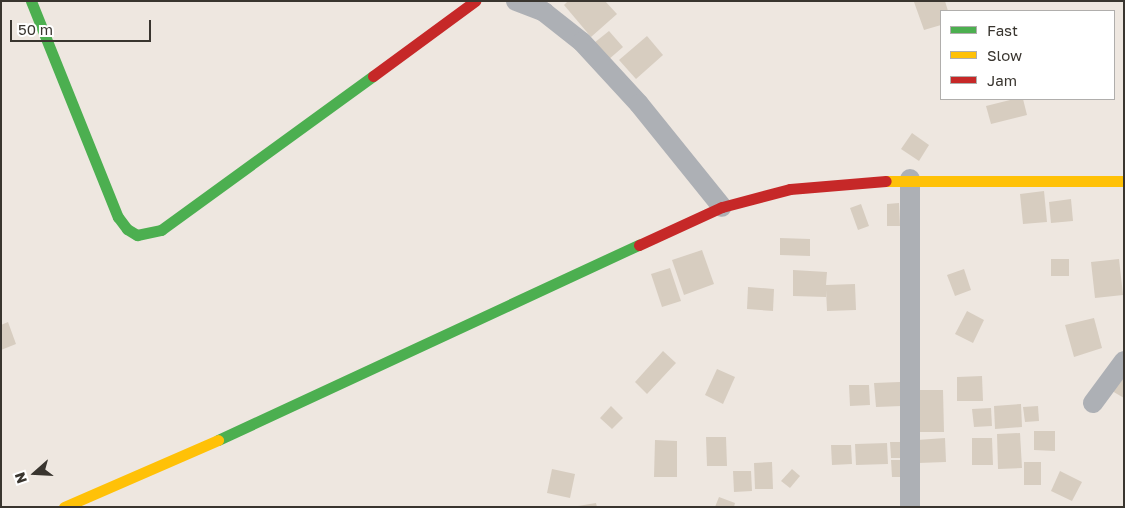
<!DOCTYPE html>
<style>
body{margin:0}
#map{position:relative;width:1125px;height:508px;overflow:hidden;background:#eee7e0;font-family:"Golos Text",sans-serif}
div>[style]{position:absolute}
.building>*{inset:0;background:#d7cdc0}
.street>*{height:20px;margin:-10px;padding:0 10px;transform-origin:10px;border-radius:10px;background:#adb0b5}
.fast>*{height:11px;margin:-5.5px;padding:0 5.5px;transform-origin:5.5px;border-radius:5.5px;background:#4caf50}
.slow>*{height:11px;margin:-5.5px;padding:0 5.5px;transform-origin:5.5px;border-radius:5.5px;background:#ffc107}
.jam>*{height:11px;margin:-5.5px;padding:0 5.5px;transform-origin:5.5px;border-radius:5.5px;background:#c62828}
span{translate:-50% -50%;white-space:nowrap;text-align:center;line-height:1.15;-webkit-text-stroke:4px #fff;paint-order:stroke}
.frame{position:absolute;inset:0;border:2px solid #39352f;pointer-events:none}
.legend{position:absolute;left:940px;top:10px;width:175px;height:90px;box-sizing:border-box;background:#fff;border:1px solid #b0aeac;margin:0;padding:6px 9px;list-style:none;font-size:15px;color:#39352f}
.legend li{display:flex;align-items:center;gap:10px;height:25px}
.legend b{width:25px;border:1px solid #b0aeac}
.north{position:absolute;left:10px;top:448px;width:50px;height:50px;-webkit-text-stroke:4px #fff;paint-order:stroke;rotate:251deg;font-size:14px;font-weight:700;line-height:20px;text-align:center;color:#39352f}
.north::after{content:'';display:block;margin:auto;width:18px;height:22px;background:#39352f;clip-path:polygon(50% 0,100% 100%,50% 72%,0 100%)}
.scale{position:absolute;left:10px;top:20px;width:141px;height:22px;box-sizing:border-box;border:2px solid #39352f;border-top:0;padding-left:6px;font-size:15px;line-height:18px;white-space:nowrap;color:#39352f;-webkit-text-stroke:4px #fff;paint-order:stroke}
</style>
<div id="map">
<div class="building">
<i style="clip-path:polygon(568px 1px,605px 1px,617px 14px,591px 37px,564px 5px)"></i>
<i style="clip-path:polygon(918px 1px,945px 1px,948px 11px,941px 11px,941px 25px,924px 30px,914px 2px)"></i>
<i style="clip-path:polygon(609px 31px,623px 47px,608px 60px,594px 43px)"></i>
<i style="clip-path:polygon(647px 36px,663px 55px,636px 79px,619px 60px)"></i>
<i style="clip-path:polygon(1014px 99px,1023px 99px,1027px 115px,991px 124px,986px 106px)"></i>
<i style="clip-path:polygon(912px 133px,929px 145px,919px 161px,901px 149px)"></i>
<i style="clip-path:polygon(1044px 191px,1047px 222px,1023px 224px,1020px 194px)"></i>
<i style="clip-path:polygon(1071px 199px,1073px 221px,1051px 223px,1049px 202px)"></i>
<i style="clip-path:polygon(899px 203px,900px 226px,887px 226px,887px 204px)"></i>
<i style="clip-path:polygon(861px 204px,869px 226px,858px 230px,850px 208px)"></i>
<i style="clip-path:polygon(780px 238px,810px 239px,810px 256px,780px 255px)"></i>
<i style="clip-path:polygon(702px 250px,714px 284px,684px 295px,672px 260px)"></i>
<i style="clip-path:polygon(1051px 259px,1069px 259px,1069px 276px,1051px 276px)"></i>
<i style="clip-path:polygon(1119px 259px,1123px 295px,1095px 298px,1091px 262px)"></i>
<i style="clip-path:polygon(670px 268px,681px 301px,662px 307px,651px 274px)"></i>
<i style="clip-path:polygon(964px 269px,971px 290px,955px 296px,947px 275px)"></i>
<i style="clip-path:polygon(793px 270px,827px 272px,826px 285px,855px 284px,856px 310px,827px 311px,826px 290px,826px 297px,793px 296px)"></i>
<i style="clip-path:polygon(748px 287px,774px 289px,773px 311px,747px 309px)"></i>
<i style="clip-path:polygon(967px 311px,984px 320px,973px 343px,955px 334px)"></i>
<i style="clip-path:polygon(1094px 318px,1102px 348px,1074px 357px,1065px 325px)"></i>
<i style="clip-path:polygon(8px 322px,16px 344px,1px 350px,1px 325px)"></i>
<i style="clip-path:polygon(663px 351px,676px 363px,647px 394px,635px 382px)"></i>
<i style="clip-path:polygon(717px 369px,735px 377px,723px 404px,705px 395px)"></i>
<i style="clip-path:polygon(1124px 372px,1124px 398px,1112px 391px)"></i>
<i style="clip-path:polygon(982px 376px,983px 401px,957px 401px,957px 377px)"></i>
<i style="clip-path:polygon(900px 382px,902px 406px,876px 407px,874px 383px)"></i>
<i style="clip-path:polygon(849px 385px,869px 385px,870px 405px,850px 406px)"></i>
<i style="clip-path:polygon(919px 390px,943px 390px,944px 432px,920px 432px)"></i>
<i style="clip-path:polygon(1021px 404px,1022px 427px,995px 429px,994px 406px)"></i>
<i style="clip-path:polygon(611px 406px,623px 418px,612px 429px,600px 418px)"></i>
<i style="clip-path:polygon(1038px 406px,1039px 421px,1025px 422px,1023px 407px)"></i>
<i style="clip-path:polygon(991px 408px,992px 426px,974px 427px,972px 409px)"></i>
<i style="clip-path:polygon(1034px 431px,1055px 431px,1055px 451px,1034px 450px)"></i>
<i style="clip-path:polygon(1020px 433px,1022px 468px,998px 469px,997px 434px)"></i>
<i style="clip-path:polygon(706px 437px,726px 437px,727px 466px,707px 466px)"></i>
<i style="clip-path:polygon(945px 438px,946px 462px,918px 463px,917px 440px)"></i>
<i style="clip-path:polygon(972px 438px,992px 438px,993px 465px,972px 465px)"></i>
<i style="clip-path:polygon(655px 440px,677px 441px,677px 477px,654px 477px)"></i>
<i style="clip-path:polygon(890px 442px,901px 442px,902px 458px,891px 458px)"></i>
<i style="clip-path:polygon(887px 443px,888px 464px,856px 465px,855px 444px)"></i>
<i style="clip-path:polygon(831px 445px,851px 445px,852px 464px,832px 465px)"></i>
<i style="clip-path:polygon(891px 460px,902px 460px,903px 477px,892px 477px)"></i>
<i style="clip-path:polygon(772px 462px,773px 489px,755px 489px,754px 463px)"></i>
<i style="clip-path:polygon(1024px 462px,1041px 462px,1041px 485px,1024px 485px)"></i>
<i style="clip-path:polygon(552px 469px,575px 474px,570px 498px,547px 493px)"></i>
<i style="clip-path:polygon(792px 469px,800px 476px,790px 488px,781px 481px)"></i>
<i style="clip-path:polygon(733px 471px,751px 471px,752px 491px,734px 492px)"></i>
<i style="clip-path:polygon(1060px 471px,1082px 482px,1072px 501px,1051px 491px)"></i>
<i style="clip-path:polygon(719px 497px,735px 503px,734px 507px,715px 507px)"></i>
<i style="clip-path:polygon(596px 503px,597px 507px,578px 507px,578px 506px)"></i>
</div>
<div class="street">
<i style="left:516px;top:1px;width:30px;rotate:21deg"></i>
<i style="left:544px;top:12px;width:48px;rotate:38.3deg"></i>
<i style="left:582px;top:42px;width:84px;rotate:47.4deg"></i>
<i style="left:639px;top:104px;width:132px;rotate:51.1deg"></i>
<i style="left:1093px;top:403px;width:52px;rotate:-53.6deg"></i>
<i style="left:910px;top:507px;width:328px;rotate:-90deg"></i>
</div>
<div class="fast">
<i style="left:31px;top:1px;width:233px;rotate:68.1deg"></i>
<i style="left:118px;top:217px;width:15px;rotate:53deg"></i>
<i style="left:127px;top:229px;width:12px;rotate:31deg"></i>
<i style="left:137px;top:235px;width:25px;rotate:-12deg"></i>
<i style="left:161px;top:230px;width:262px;rotate:-36deg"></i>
<i style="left:218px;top:440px;width:464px;rotate:-24.9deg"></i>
</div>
<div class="slow">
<i style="left:886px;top:181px;width:238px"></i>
<i style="left:64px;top:507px;width:168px;rotate:-23.5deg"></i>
</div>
<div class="jam">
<i style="left:373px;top:76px;width:127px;rotate:-36.3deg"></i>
<i style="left:639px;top:245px;width:91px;rotate:-24.6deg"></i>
<i style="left:722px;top:207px;width:70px;rotate:-14.8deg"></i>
<i style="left:790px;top:189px;width:96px;rotate:-4.8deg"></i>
</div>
<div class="frame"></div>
<ul class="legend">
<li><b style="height:6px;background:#4caf50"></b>Fast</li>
<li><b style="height:6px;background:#ffc107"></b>Slow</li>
<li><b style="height:6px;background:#c62828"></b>Jam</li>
</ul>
<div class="north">N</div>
<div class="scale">50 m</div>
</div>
